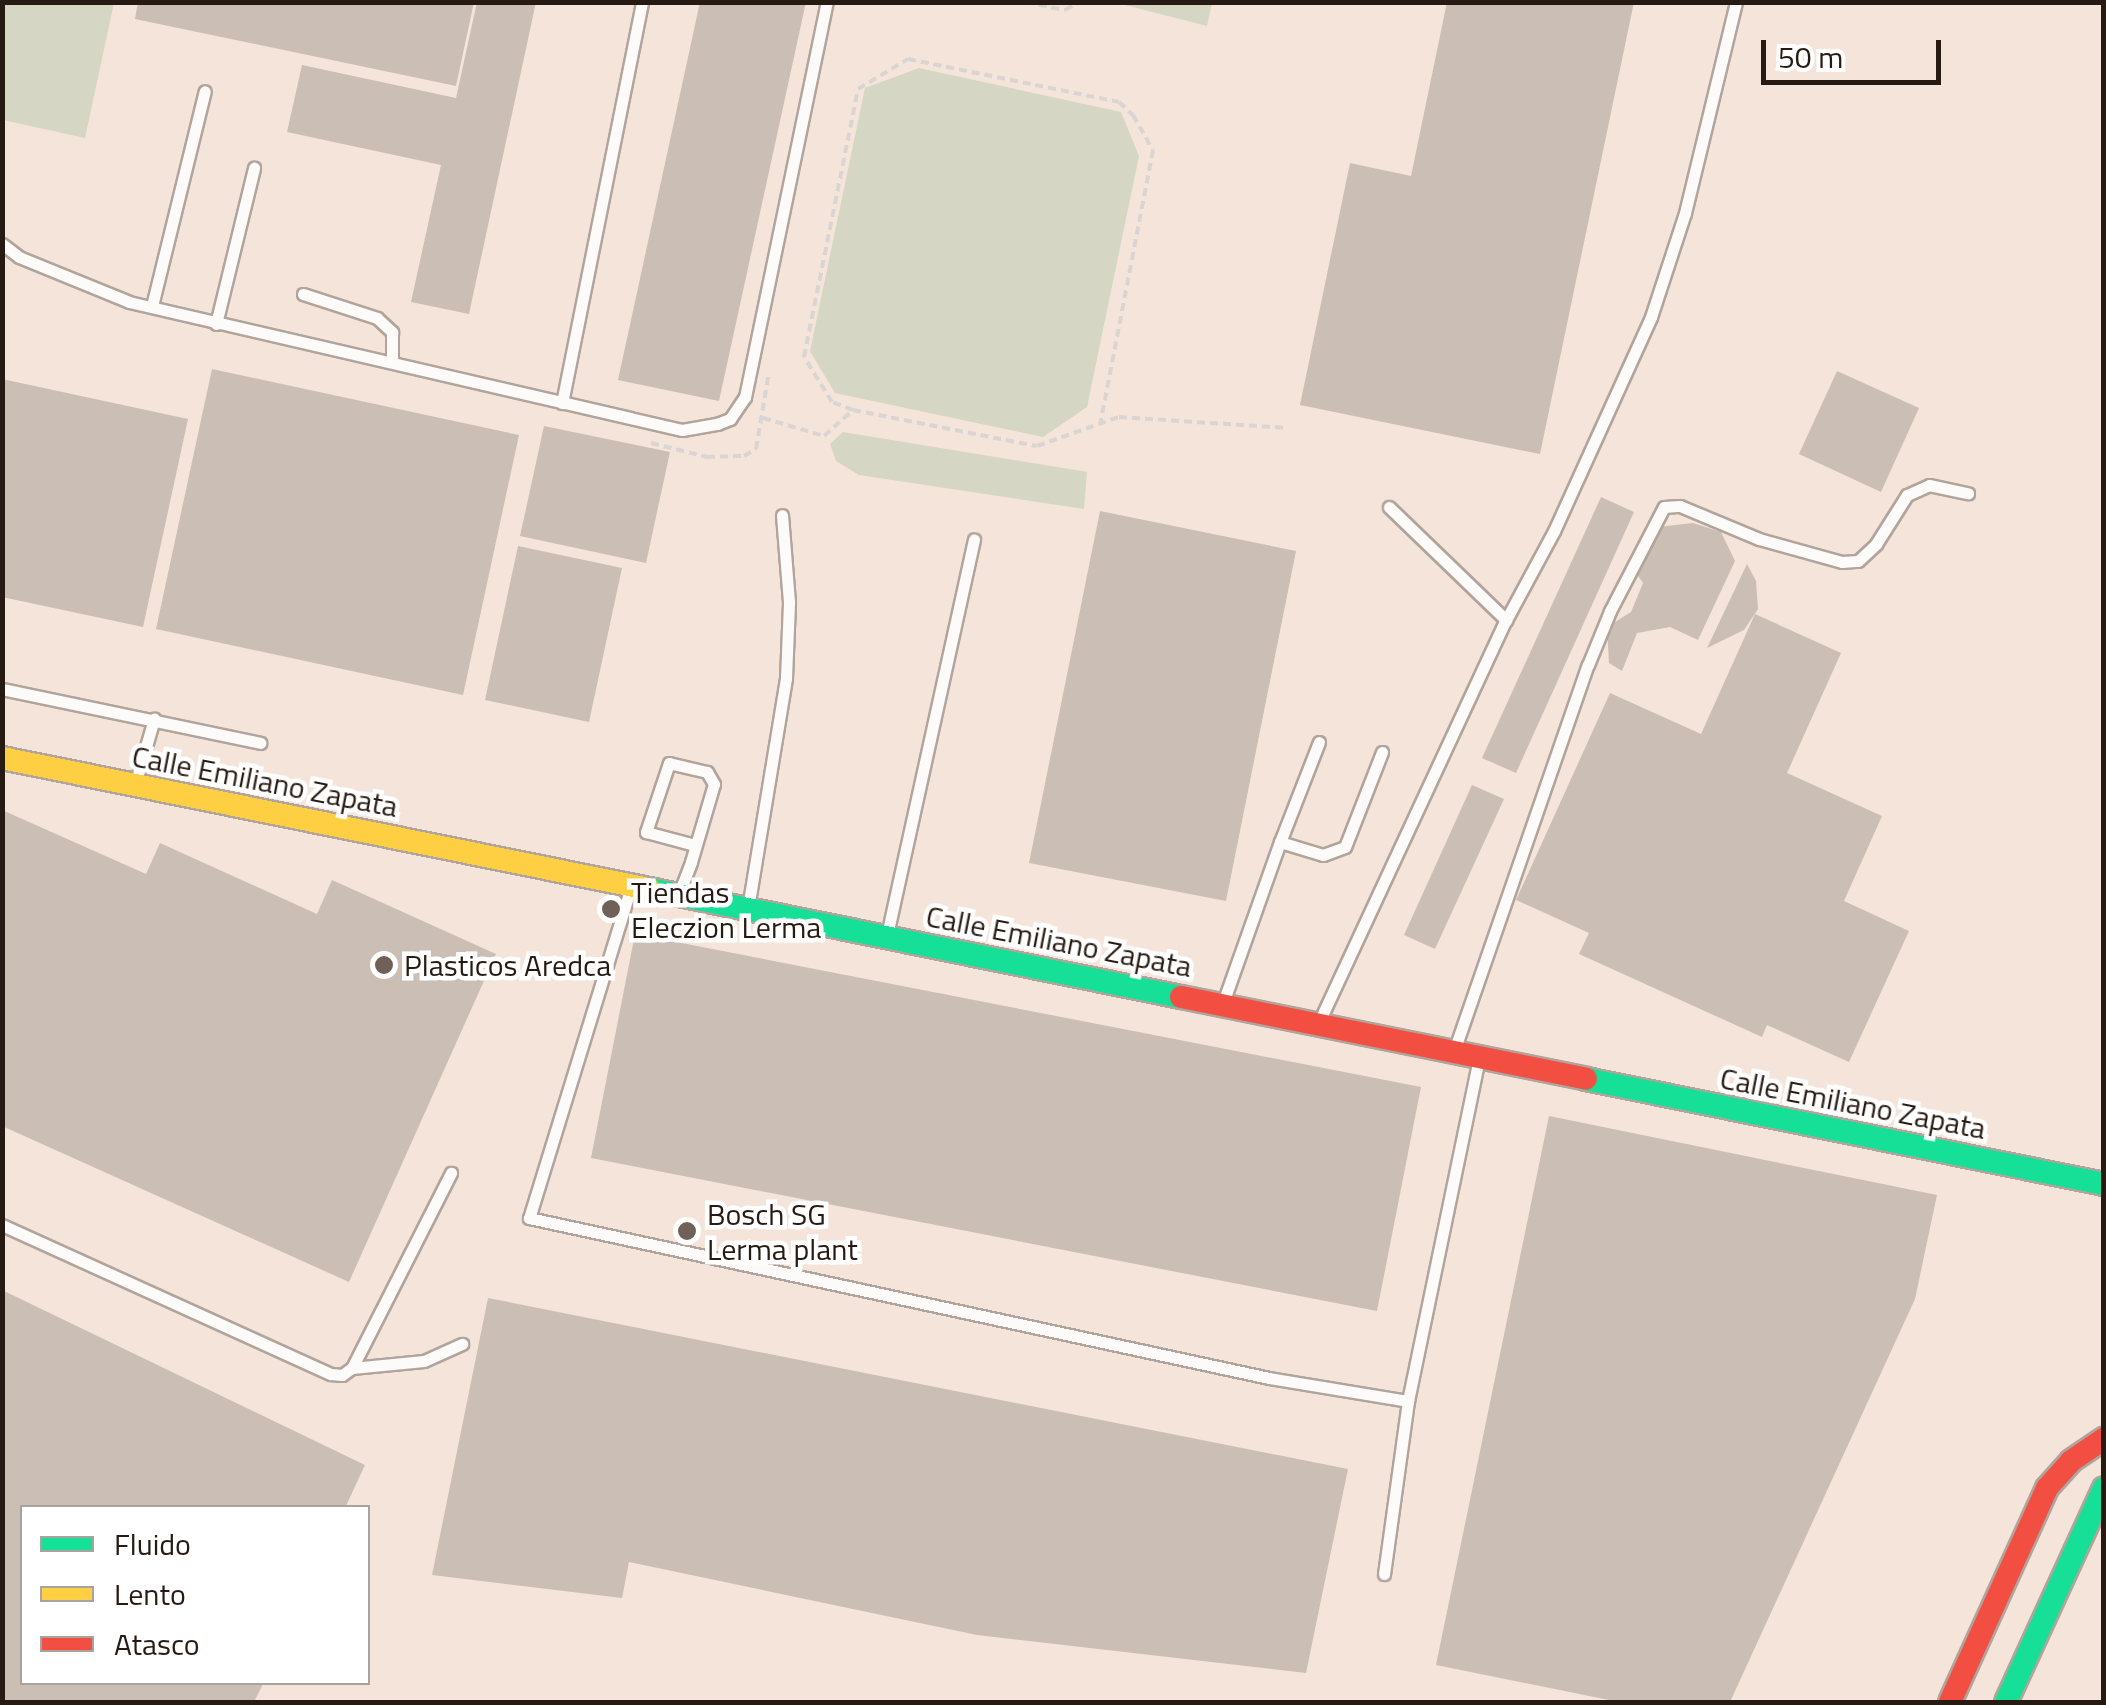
<!DOCTYPE html>
<style>
body{margin:0}
#map{position:relative;width:2106px;height:1705px;overflow:hidden;background:#f4e4da;font-family:"Titillium Web",sans-serif}
div>[style]{position:absolute}
.green>*{inset:0;background:#d6d6c5}
.building>*{inset:0;background:#cbbfb5}
.path>*{height:4px;margin-top:-2px;transform-origin:0;background:repeating-linear-gradient(90deg,#dad5d2 0 8px,transparent 0 13px)}
.roads{filter:drop-shadow(2px 0 #b1a49c) drop-shadow(-2px 0 #b1a49c) drop-shadow(0 2px #b1a49c) drop-shadow(0 -2px #b1a49c)}
.lane>*{height:11px;margin:-5.5px;padding:0 5.5px;transform-origin:5.5px;border-radius:5.5px;background:#fdfbf9}
.fast>*{height:22px;margin:-11px;padding:0 11px;transform-origin:11px;border-radius:11px;background:#16e098}
.slow>*{height:22px;margin:-11px;padding:0 11px;transform-origin:11px;border-radius:11px;background:#ffcf43}
.jam>*{height:22px;margin:-11px;padding:0 11px;transform-origin:11px;border-radius:11px;background:#f24e42}
.dots>*{width:28px;height:28px;translate:-50% -50%;box-sizing:border-box;border:5px solid #fff;border-radius:50%}
span{translate:-50% -50%;white-space:nowrap;text-align:center;line-height:1.15;-webkit-text-stroke:9px #fff;paint-order:stroke}
.street-label{font-size:30px;color:#271a12}
.poi-label{font-size:30px;color:#271a12}
.left{translate:0 -50%;text-align:left}
.frame{position:absolute;inset:0;border:5px solid #271a12;pointer-events:none}
.legend{position:absolute;left:20px;top:1505px;width:350px;height:180px;box-sizing:border-box;background:#fff;border:2px solid #a9a3a0;margin:0;padding:12px 18px;list-style:none;font-size:30px;color:#271a12}
.legend li{display:flex;align-items:center;gap:20px;height:50px}
.legend b{width:50px;border:2px solid #a9a3a0}
.scale{position:absolute;left:1761px;top:40px;width:180px;height:45px;box-sizing:border-box;border:5px solid #271a12;border-top:0;padding-left:12px;font-size:30px;line-height:35px;white-space:nowrap;color:#271a12;-webkit-text-stroke:8px #fff;paint-order:stroke}
</style>
<div id="map">
<div class="green">
<i style="clip-path:polygon(3px 2px,114px 3px,85px 138px,3px 120px)"></i>
<i style="clip-path:polygon(1113px 2px,1212px 2px,1212px 3px,1207px 26px)"></i>
<i style="clip-path:polygon(919px 68px,1121px 112px,1139px 156px,1087px 407px,1043px 437px,835px 393px,810px 351px,865px 88px)"></i>
<i style="clip-path:polygon(843px 432px,1087px 472px,1084px 509px,859px 475px,836px 461px,830px 444px)"></i>
</div>
<div class="building">
<i style="clip-path:polygon(138px 2px,474px 2px,456px 86px,135px 19px)"></i>
<i style="clip-path:polygon(477px 2px,536px 2px,469px 314px,411px 302px,441px 165px,287px 132px,302px 65px,456px 98px)"></i>
<i style="clip-path:polygon(700px 2px,806px 2px,719px 401px,618px 380px)"></i>
<i style="clip-path:polygon(1447px 2px,1634px 2px,1540px 454px,1300px 405px,1350px 163px,1411px 176px)"></i>
<i style="clip-path:polygon(212px 369px,519px 435px,463px 695px,156px 629px)"></i>
<i style="clip-path:polygon(1837px 371px,1919px 408px,1881px 492px,1799px 454px)"></i>
<i style="clip-path:polygon(2px 379px,188px 419px,143px 627px,2px 597px)"></i>
<i style="clip-path:polygon(544px 426px,670px 452px,646px 563px,520px 536px)"></i>
<i style="clip-path:polygon(1601px 497px,1634px 512px,1516px 773px,1482px 758px)"></i>
<i style="clip-path:polygon(1100px 511px,1296px 551px,1226px 901px,1029px 863px)"></i>
<i style="clip-path:polygon(1693px 523px,1721px 532px,1735px 561px,1698px 640px,1670px 627px,1637px 633px,1622px 671px,1609px 663px,1607px 627px,1631px 612px,1643px 583px,1636px 573px,1658px 527px)"></i>
<i style="clip-path:polygon(518px 546px,622px 568px,589px 722px,485px 700px)"></i>
<i style="clip-path:polygon(1747px 564px,1756px 581px,1758px 609px,1744px 630px,1707px 648px)"></i>
<i style="clip-path:polygon(1755px 614px,1841px 653px,1787px 773px,1882px 816px,1844px 901px,1909px 931px,1849px 1062px,1767px 1025px,1762px 1037px,1579px 954px,1589px 933px,1516px 900px,1610px 693px,1701px 734px)"></i>
<i style="clip-path:polygon(1472px 785px,1504px 799px,1435px 949px,1404px 935px)"></i>
<i style="clip-path:polygon(2px 810px,146px 874px,160px 843px,317px 914px,332px 880px,496px 954px,349px 1282px,2px 1126px)"></i>
<i style="clip-path:polygon(635px 934px,1421px 1087px,1377px 1311px,591px 1158px)"></i>
<i style="clip-path:polygon(1549px 1116px,1937px 1195px,1915px 1299px,1730px 1702px,1619px 1702px,1436px 1665px)"></i>
<i style="clip-path:polygon(2px 1290px,365px 1465px,345px 1508px,22px 1508px,22px 1682px,264px 1682px,254px 1702px,2px 1702px)"></i>
<i style="clip-path:polygon(488px 1298px,1348px 1469px,1306px 1673px,977px 1635px,629px 1562px,622px 1598px,432px 1575px)"></i>
</div>
<div class="path">
<i style="left:1026px;top:2px;width:40px;rotate:12deg"></i>
<i style="left:1065px;top:10px;width:16px;rotate:-30deg"></i>
<i style="left:853px;top:410px;width:22px;rotate:-159deg"></i>
<i style="left:832px;top:402px;width:53px;rotate:-121.9deg"></i>
<i style="left:804px;top:357px;width:273px;rotate:-78.6deg"></i>
<i style="left:858px;top:89px;width:58px;rotate:-31deg"></i>
<i style="left:908px;top:59px;width:215px;rotate:11.5deg"></i>
<i style="left:1119px;top:102px;width:19px;rotate:43deg"></i>
<i style="left:1133px;top:115px;width:40px;rotate:60.3deg"></i>
<i style="left:1153px;top:150px;width:279px;rotate:100.9deg"></i>
<i style="left:763px;top:418px;width:64px;rotate:16.4deg"></i>
<i style="left:824px;top:436px;width:39px;rotate:-42deg"></i>
<i style="left:853px;top:410px;width:187px;rotate:11.1deg"></i>
<i style="left:1037px;top:446px;width:87px;rotate:-19.5deg"></i>
<i style="left:1119px;top:417px;width:169px;rotate:3.7deg"></i>
<i style="left:651px;top:443px;width:58px;rotate:14deg"></i>
<i style="left:707px;top:457px;width:37px;rotate:-2deg"></i>
<i style="left:744px;top:456px;width:14px;rotate:-30deg"></i>
<i style="left:756px;top:449px;width:78px;rotate:-80.4deg"></i>
</div>
<div class="roads">
<div class="lane">
<i style="left:2px;top:244px;width:21px;rotate:37deg"></i>
<i style="left:19px;top:257px;width:119px;rotate:22.2deg"></i>
<i style="left:129px;top:302px;width:568px;rotate:13.03deg"></i>
<i style="left:682px;top:430px;width:36px;rotate:-10deg"></i>
<i style="left:717px;top:424px;width:14px;rotate:-21deg"></i>
<i style="left:730px;top:419px;width:27px;rotate:-56deg"></i>
<i style="left:745px;top:397px;width:403px;rotate:-78.3deg"></i>
<i style="left:303px;top:294px;width:78px;rotate:18deg"></i>
<i style="left:377px;top:318px;width:21px;rotate:43deg"></i>
<i style="left:392px;top:332px;width:28px;rotate:90deg"></i>
<i style="left:152px;top:306px;width:221px;rotate:-76.2deg"></i>
<i style="left:216px;top:324px;width:161px;rotate:-76.3deg"></i>
<i style="left:562px;top:403px;width:409px;rotate:-78.7deg"></i>
<i style="left:1389px;top:507px;width:163px;rotate:44deg"></i>
<i style="left:2px;top:689px;width:264px;rotate:11.8deg"></i>
<i style="left:1319px;top:742px;width:107px;rotate:111.3deg"></i>
<i style="left:1280px;top:842px;width:45px;rotate:16.8deg"></i>
<i style="left:1323px;top:855px;width:23px;rotate:-20deg"></i>
<i style="left:1345px;top:847px;width:102px;rotate:-68.7deg"></i>
<i style="left:136px;top:781px;width:65px;rotate:-73.8deg"></i>
<i style="left:630px;top:890px;width:343px;rotate:107.1deg"></i>
<i style="left:529px;top:1218px;width:757px;rotate:12.2deg"></i>
<i style="left:1269px;top:1378px;width:141px;rotate:9.4deg"></i>
<i style="left:680px;top:891px;width:31px;rotate:-69deg"></i>
<i style="left:691px;top:862px;width:81px;rotate:-73.6deg"></i>
<i style="left:714px;top:784px;width:14px;rotate:-120deg"></i>
<i style="left:707px;top:772px;width:39px;rotate:-167deg"></i>
<i style="left:669px;top:763px;width:73px;rotate:108.4deg"></i>
<i style="left:646px;top:832px;width:51px;rotate:14.9deg"></i>
<i style="left:748px;top:908px;width:233px;rotate:-80.6deg"></i>
<i style="left:786px;top:678px;width:76px;rotate:-87.7deg"></i>
<i style="left:789px;top:602px;width:87px;rotate:-94.6deg"></i>
<i style="left:887px;top:935px;width:405px;rotate:-77.6deg"></i>
<i style="left:1224px;top:1000px;width:168px;rotate:-70.5deg"></i>
<i style="left:1319px;top:1022px;width:443px;rotate:-65.1deg"></i>
<i style="left:1506px;top:620px;width:101px;rotate:-61.7deg"></i>
<i style="left:1554px;top:531px;width:235px;rotate:-65.6deg"></i>
<i style="left:1651px;top:317px;width:109px;rotate:-71.9deg"></i>
<i style="left:1685px;top:213px;width:217px;rotate:-76.4deg"></i>
<i style="left:1455px;top:1048px;width:405px;rotate:-70.9deg"></i>
<i style="left:1588px;top:665px;width:58px;rotate:-67.8deg"></i>
<i style="left:1610px;top:611px;width:117px;rotate:-62.6deg"></i>
<i style="left:1664px;top:507px;width:16px;rotate:-4deg"></i>
<i style="left:1680px;top:506px;width:86px;rotate:22.7deg"></i>
<i style="left:1759px;top:539px;width:86px;rotate:15.5deg"></i>
<i style="left:1842px;top:562px;width:16px;rotate:-4deg"></i>
<i style="left:1858px;top:561px;width:25px;rotate:-43deg"></i>
<i style="left:1876px;top:544px;width:58px;rotate:-57.7deg"></i>
<i style="left:1907px;top:495px;width:24px;rotate:-24deg"></i>
<i style="left:1929px;top:485px;width:40px;rotate:12deg"></i>
<i style="left:2px;top:1225px;width:361px;rotate:24.4deg"></i>
<i style="left:331px;top:1374px;width:11px;rotate:5deg"></i>
<i style="left:342px;top:1375px;width:12px;rotate:-35deg"></i>
<i style="left:352px;top:1368px;width:219px;rotate:-63.1deg"></i>
<i style="left:352px;top:1368px;width:72px;rotate:-5.6deg"></i>
<i style="left:424px;top:1361px;width:42px;rotate:-24.1deg"></i>
<i style="left:1384px;top:1574px;width:175px;rotate:-82.1deg"></i>
<i style="left:1408px;top:1401px;width:346px;rotate:-78.3deg"></i>
</div>
<div class="fast">
<i style="left:649px;top:889px;width:543px;rotate:11.48deg"></i>
<i style="left:1586px;top:1079px;width:529px;rotate:11.46deg"></i>
<i style="left:2006px;top:1702px;width:235px;rotate:-65.4deg"></i>
</div>
<div class="slow">
<i style="left:2px;top:758px;width:660px;rotate:11.45deg"></i>
</div>
<div class="jam">
<i style="left:1181px;top:997px;width:413px;rotate:11.4deg"></i>
<i style="left:1950px;top:1702px;width:235px;rotate:-65.6deg"></i>
<i style="left:2047px;top:1488px;width:36px;rotate:-48deg"></i>
<i style="left:2071px;top:1461px;width:40px;rotate:-34deg"></i>
</div>
</div>
<div class="dots">
<i style="left:611px;top:909px;background:#6f6158"></i>
<i style="left:384px;top:965px;background:#6f6158"></i>
<i style="left:687px;top:1231px;background:#6f6158"></i>
</div>
<div class="street-label">
<span style="left:265px;top:781px;rotate:11deg">Calle Emiliano Zapata</span>
<span style="left:1059px;top:941px;rotate:11deg">Calle Emiliano Zapata</span>
<span style="left:1853px;top:1103px;rotate:11deg">Calle Emiliano Zapata</span>
</div>
<div class="poi-label">
<span class="left" style="left:631px;top:909px">Tiendas<br>Eleczion Lerma</span>
<span class="left" style="left:404px;top:965px">Plasticos Aredca</span>
<span class="left" style="left:707px;top:1231px">Bosch SG<br>Lerma plant</span>
</div>
<div class="frame"></div>
<ul class="legend">
<li><b style="height:12px;background:#16e098"></b>Fluido</li>
<li><b style="height:12px;background:#ffcf43"></b>Lento</li>
<li><b style="height:12px;background:#f24e42"></b>Atasco</li>
</ul>
<div class="scale">50 m</div>
</div>
